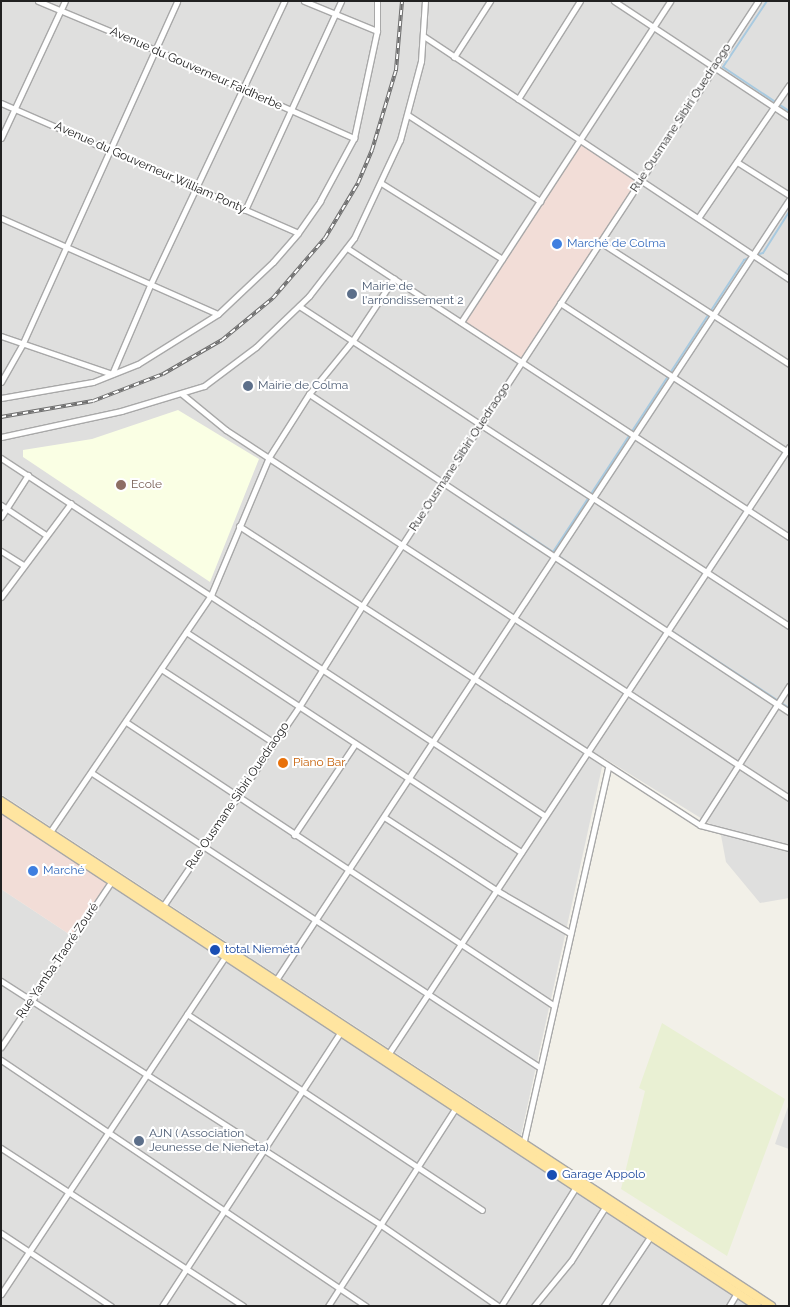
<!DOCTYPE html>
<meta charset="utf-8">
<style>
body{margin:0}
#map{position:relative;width:790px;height:1307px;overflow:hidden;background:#f2f0e8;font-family:Raleway,sans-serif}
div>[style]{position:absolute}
.residential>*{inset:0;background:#dfdfde}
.commercial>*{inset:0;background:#f2ddd7}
.education>*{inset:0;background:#faffe4}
.farmland>*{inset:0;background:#e9f0d3}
.stream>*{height:2px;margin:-1px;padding:0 1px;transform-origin:1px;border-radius:1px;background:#a8cae0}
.roads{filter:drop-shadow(1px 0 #a8a8a8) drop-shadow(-1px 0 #a8a8a8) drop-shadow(0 1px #a8a8a8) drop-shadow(0 -1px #a8a8a8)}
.minor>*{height:5px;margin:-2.5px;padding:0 2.5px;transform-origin:2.5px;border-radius:2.5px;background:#fff}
.primary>*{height:8px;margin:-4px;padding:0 4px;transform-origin:4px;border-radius:4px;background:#ffe5a0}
.rail>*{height:4px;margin-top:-2px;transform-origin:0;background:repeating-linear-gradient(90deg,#fff 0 5.5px,#6f6f6f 0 11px);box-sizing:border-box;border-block:1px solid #6f6f6f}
.dots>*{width:14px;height:14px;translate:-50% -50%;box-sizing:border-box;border:2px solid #fff;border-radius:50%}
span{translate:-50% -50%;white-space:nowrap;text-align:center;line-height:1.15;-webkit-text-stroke:4px #fff;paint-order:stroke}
.street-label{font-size:12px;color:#212121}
.shop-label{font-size:12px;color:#366cbe}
.left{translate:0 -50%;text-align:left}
.service-label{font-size:12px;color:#4e5e75}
.education-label{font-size:12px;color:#785e54}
.food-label{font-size:12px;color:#c56008}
.transit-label{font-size:12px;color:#164399}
.frame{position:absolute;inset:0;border:2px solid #212121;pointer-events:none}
</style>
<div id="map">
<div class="residential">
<i style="clip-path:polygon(1px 1px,789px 1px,789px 898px,760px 903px,726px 862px,720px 830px,604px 758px,521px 1135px,1px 794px)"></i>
<i style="clip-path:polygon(108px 881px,758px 1306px,1px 1306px,1px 889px,72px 936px)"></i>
<i style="clip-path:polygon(789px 1104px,789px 1149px,775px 1144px)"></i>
</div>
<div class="commercial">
<i style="clip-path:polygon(579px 141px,640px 181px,522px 363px,461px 322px)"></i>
<i style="clip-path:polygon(1px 811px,108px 881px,72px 936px,1px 889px)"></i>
</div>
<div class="education">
<i style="clip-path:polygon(178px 410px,259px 459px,210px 582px,23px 457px,23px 450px,92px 439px)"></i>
</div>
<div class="farmland">
<i style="clip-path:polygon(662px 1023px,785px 1099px,727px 1256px,621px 1189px,645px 1091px,639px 1088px)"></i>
</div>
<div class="stream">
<i style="left:767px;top:1px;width:79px;rotate:123.7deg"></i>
<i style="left:723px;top:67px;width:79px;rotate:33.7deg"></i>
<i style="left:756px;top:255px;width:7px;rotate:-16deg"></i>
<i style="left:763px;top:253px;width:49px;rotate:-57.6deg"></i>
<i style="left:503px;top:519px;width:60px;rotate:33.4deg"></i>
<i style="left:553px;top:552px;width:349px;rotate:-56.8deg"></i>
<i style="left:744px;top:260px;width:5px;rotate:-22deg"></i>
<i style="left:557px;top:555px;width:88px;rotate:33.9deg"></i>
<i style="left:670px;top:630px;width:142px;rotate:33.2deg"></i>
</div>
<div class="roads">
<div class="minor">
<i style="left:38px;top:1px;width:128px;rotate:22.6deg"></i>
<i style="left:156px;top:50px;width:217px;rotate:24deg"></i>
<i style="left:304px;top:1px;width:79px;rotate:22.3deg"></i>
<i style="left:614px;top:1px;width:210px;rotate:33.5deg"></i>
<i style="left:425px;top:37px;width:437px;rotate:33.6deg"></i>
<i style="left:454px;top:57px;width:67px;rotate:-57.3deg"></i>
<i style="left:518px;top:99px;width:116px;rotate:-57.7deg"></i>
<i style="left:1px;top:103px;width:324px;rotate:23.6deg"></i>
<i style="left:408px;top:115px;width:158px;rotate:33.1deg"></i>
<i style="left:1px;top:138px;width:151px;rotate:-65deg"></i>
<i style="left:737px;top:162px;width:62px;rotate:32.4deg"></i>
<i style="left:381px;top:183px;width:143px;rotate:32.1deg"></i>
<i style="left:245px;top:210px;width:230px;rotate:-65.3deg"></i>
<i style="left:1px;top:218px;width:237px;rotate:23.9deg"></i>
<i style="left:698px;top:218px;width:161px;rotate:-55.6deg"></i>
<i style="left:600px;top:242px;width:225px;rotate:32.8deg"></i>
<i style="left:347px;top:248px;width:528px;rotate:33.18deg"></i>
<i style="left:560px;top:303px;width:272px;rotate:33.2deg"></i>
<i style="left:299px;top:306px;width:585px;rotate:33.15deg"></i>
<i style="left:461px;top:322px;width:383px;rotate:-56.9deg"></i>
<i style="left:1px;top:336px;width:117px;rotate:18.9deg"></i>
<i style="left:112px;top:374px;width:99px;rotate:-66.8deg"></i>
<i style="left:151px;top:283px;width:312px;rotate:-64.7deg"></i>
<i style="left:1px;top:382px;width:43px;rotate:-60.4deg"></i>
<i style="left:22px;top:345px;width:377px;rotate:-65.7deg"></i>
<i style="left:182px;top:394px;width:57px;rotate:39.3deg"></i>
<i style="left:226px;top:430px;width:673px;rotate:33.17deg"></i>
<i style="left:309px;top:394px;width:576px;rotate:33.52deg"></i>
<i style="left:1px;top:398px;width:93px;rotate:-9.9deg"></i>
<i style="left:93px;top:382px;width:48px;rotate:-21.8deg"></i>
<i style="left:138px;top:364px;width:94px;rotate:-32deg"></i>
<i style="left:218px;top:314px;width:76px;rotate:-43.4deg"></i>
<i style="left:273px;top:262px;width:38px;rotate:-49deg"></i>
<i style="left:298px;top:233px;width:39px;rotate:-55deg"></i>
<i style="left:320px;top:201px;width:72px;rotate:-61.6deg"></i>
<i style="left:354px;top:138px;width:109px;rotate:-77.9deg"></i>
<i style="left:377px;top:31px;width:30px;rotate:-90deg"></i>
<i style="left:1px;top:437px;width:123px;rotate:-12.2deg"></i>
<i style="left:121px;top:411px;width:87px;rotate:-16.8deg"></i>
<i style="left:204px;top:386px;width:65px;rotate:-36.9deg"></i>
<i style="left:256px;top:347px;width:74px;rotate:-43.9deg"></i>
<i style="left:309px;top:296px;width:73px;rotate:-52.2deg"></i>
<i style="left:354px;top:238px;width:108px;rotate:-64.9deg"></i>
<i style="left:400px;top:140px;width:82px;rotate:-75.1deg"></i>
<i style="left:421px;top:61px;width:60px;rotate:-86.2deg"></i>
<i style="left:1px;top:458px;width:651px;rotate:33.35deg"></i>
<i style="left:1px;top:505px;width:54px;rotate:33.7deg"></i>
<i style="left:1px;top:517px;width:50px;rotate:-57.3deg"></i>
<i style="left:239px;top:526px;width:549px;rotate:32.97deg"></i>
<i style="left:700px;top:825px;width:92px;rotate:14.5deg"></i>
<i style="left:1px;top:551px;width:26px;rotate:32deg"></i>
<i style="left:1px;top:597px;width:117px;rotate:-53.3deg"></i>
<i style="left:186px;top:632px;width:401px;rotate:33.3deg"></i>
<i style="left:161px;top:669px;width:135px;rotate:33.2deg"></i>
<i style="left:126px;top:722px;width:512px;rotate:33.53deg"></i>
<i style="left:92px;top:773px;width:535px;rotate:33.33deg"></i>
<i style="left:384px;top:817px;width:134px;rotate:33.1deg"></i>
<i style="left:496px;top:890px;width:86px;rotate:30.2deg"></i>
<i style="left:700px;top:825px;width:165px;rotate:-57.4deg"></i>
<i style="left:50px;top:832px;width:287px;rotate:-55.8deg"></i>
<i style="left:211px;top:595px;width:150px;rotate:-67.2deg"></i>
<i style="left:269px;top:457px;width:75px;rotate:-57.6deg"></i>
<i style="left:309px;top:394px;width:70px;rotate:-50.8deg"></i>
<i style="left:353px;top:340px;width:74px;rotate:-56.5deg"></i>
<i style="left:294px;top:835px;width:110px;rotate:-56.2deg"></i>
<i style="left:161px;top:909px;width:245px;rotate:-55.7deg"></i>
<i style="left:299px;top:707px;width:119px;rotate:-58deg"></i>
<i style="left:362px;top:606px;width:723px;rotate:-56.79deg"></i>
<i style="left:1px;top:981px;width:452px;rotate:32.7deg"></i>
<i style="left:381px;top:1225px;width:142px;rotate:34.7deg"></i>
<i style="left:274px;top:983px;width:937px;rotate:-56.67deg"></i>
<i style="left:187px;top:1014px;width:354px;rotate:33.6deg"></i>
<i style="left:1px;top:1047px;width:202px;rotate:-56.3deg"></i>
<i style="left:387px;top:1056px;width:730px;rotate:-56.57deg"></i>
<i style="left:1px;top:1060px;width:440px;rotate:34deg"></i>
<i style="left:523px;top:1145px;width:387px;rotate:-77.3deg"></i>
<i style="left:1px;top:1148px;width:289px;rotate:33.1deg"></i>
<i style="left:1px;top:1233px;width:132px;rotate:33.6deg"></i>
<i style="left:1px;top:1294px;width:408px;rotate:-56.4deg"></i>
<i style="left:162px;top:1306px;width:328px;rotate:-56.9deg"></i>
<i style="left:328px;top:1306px;width:238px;rotate:-57.2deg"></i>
<i style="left:501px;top:1306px;width:141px;rotate:-57.8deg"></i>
<i style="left:534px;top:1306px;width:58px;rotate:-50.6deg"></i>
<i style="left:571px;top:1261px;width:67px;rotate:-57.7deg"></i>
<i style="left:604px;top:1306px;width:83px;rotate:-56.3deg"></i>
<i style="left:729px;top:1306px;width:17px;rotate:-59deg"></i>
</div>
<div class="primary">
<i style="left:1px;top:801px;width:921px;rotate:33.26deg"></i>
<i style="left:1px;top:808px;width:905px;rotate:33.37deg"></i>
</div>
</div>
<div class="rail">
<i style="left:1px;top:417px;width:93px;rotate:-9.9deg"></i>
<i style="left:93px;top:401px;width:75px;rotate:-21.1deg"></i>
<i style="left:163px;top:374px;width:68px;rotate:-30deg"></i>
<i style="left:222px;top:340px;width:66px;rotate:-39.5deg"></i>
<i style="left:273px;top:298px;width:79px;rotate:-49.1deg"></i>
<i style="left:325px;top:238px;width:64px;rotate:-59deg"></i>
<i style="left:358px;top:183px;width:36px;rotate:-67deg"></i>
<i style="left:372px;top:150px;width:84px;rotate:-73.3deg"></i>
<i style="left:396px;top:70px;width:69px;rotate:-85deg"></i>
</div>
<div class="dots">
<i style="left:557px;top:244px;background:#3f7fe0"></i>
<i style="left:352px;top:294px;background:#5c6f8a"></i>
<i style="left:248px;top:386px;background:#5c6f8a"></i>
<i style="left:121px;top:485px;background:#8d6e63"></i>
<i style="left:283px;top:763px;background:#e8710a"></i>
<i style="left:33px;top:871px;background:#3f7fe0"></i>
<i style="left:215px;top:950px;background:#1a4fb4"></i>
<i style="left:139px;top:1141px;background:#5c6f8a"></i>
<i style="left:552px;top:1175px;background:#1a4fb4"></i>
</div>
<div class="street-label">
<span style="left:196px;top:69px;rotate:24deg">Avenue du Gouverneur Faidherbe</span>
<span style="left:681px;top:118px;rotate:-57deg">Rue Ousmane Sibiri Ouedraogo</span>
<span style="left:150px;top:168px;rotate:24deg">Avenue du Gouverneur William Ponty</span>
<span style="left:460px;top:457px;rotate:-57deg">Rue Ousmane Sibiri Ouedraogo</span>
<span style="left:238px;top:796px;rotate:-56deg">Rue Ousmane Sibiri Ouedraogo</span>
<span style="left:58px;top:961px;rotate:-56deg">Rue Yamba Traoré Zouré</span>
</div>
<div class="shop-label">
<span class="left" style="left:567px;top:244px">Marché de Colma</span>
<span class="left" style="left:43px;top:871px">Marché</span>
</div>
<div class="service-label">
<span class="left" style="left:362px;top:294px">Mairie de<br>l'arrondissement 2</span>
<span class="left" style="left:258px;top:386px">Mairie de Colma</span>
<span class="left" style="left:149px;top:1141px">AJN ( Association<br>Jeunesse de Nieneta)</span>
</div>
<div class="education-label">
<span class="left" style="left:131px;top:485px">Ecole</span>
</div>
<div class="food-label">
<span class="left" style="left:293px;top:763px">Piano Bar</span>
</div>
<div class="transit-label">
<span class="left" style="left:225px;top:950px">total Nieméta</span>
<span class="left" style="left:562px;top:1175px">Garage Appolo</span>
</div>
<div class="frame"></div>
</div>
